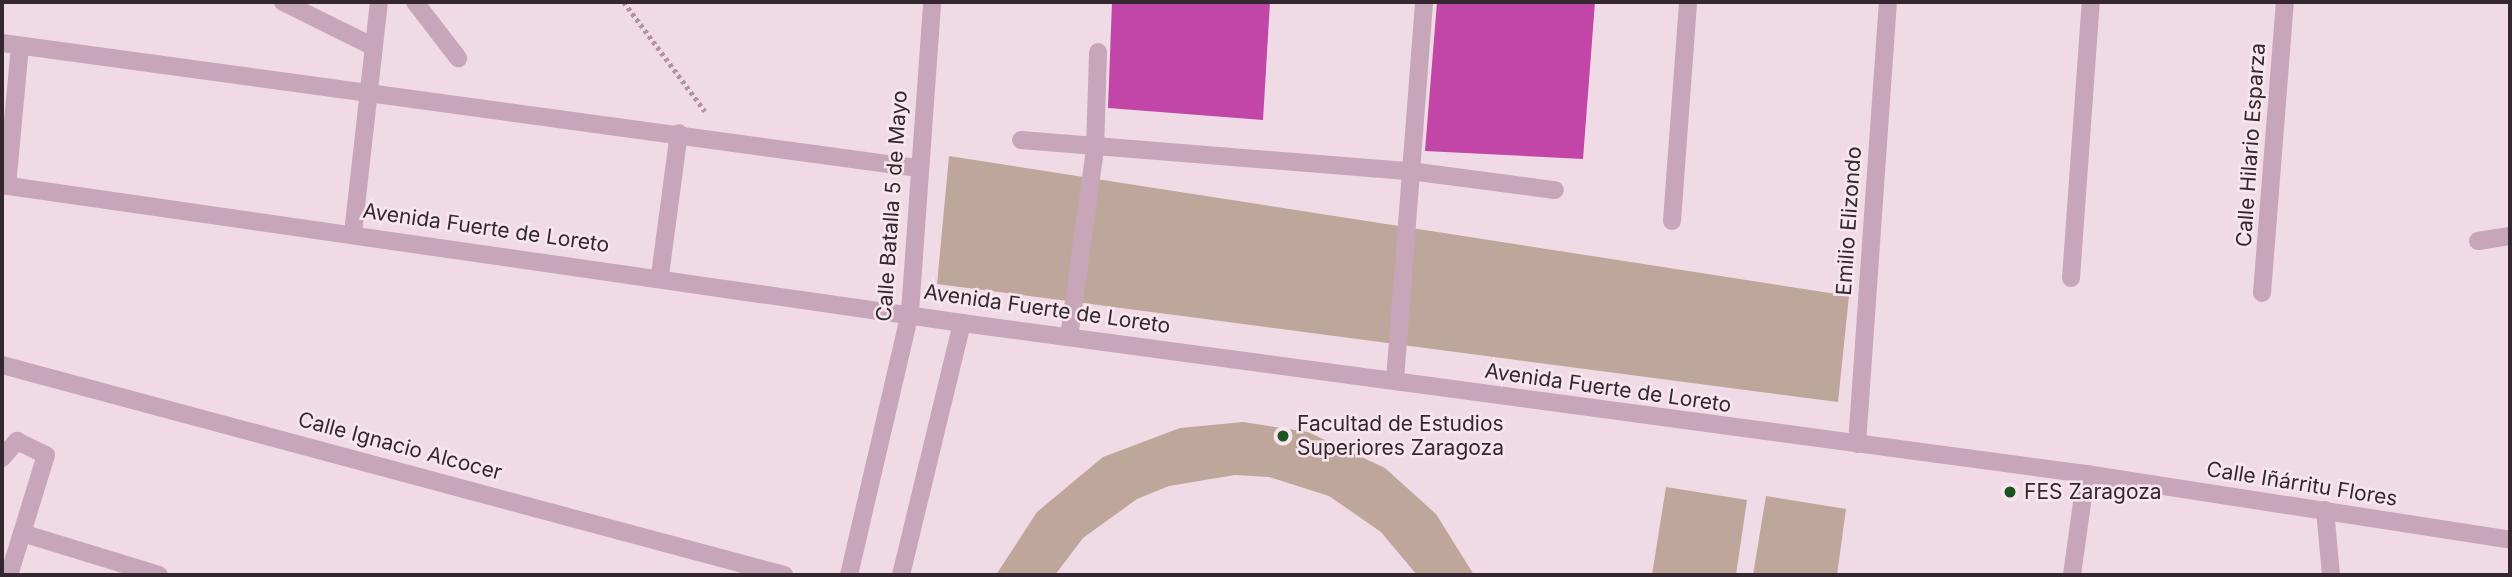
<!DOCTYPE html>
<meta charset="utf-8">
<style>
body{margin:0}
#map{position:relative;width:2512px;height:577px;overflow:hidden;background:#f0dae5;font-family:Inter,sans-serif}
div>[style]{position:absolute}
.green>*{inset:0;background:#bfa69a}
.building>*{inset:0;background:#c246a7}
.path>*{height:4.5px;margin-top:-2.25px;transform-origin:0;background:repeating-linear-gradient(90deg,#b490a5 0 3.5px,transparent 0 7px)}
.minor>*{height:18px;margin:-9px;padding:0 9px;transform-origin:9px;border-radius:9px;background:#c8a6b9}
.dots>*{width:19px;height:19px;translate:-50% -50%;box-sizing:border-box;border:4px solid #f8e6ef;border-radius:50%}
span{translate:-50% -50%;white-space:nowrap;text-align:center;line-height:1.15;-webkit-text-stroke:5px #f8e6ef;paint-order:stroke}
.street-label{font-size:21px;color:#342730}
.poi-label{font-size:21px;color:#342730}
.left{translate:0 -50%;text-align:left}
.frame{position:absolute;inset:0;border:4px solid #342730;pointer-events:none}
</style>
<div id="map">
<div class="green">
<i style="clip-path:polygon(949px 156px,1849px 296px,1838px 402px,937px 284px)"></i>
<i style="clip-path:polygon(1243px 422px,1308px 432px,1385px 468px,1436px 514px,1474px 575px,1417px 575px,1381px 532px,1329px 496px,1269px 477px,1235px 475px,1169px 486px,1137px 499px,1083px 538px,1055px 575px,996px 575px,1037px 512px,1103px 457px,1180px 428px)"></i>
<i style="clip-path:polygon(1666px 487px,1747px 500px,1736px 575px,1652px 575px)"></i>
<i style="clip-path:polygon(1766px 496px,1846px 509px,1837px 575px,1753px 575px)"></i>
</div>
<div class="building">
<i style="clip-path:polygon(1112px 2px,1270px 2px,1263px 120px,1108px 108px)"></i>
<i style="clip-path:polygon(1437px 2px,1595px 2px,1583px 159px,1425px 151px)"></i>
</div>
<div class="path">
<i style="left:624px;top:2px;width:136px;rotate:53.4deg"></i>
</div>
<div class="minor">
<i style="left:283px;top:2px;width:99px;rotate:26.3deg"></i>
<i style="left:415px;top:2px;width:71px;rotate:52.5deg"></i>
<i style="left:2px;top:43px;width:923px;rotate:7.78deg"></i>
<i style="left:1021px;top:140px;width:390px;rotate:4.6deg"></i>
<i style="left:1410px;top:171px;width:146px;rotate:7.5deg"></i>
<i style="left:2px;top:185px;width:970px;rotate:8.18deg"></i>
<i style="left:962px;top:323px;width:1134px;rotate:7.65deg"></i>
<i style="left:2086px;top:474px;width:429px;rotate:8.8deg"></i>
<i style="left:7px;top:186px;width:141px;rotate:-84.7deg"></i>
<i style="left:1672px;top:221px;width:220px;rotate:-85.8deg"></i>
<i style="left:353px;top:233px;width:232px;rotate:-83.6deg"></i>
<i style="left:2478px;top:241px;width:32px;rotate:-9deg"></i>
<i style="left:660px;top:275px;width:143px;rotate:-82.4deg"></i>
<i style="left:2071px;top:278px;width:277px;rotate:-85.9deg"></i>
<i style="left:2262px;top:293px;width:292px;rotate:-85.5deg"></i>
<i style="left:1069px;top:337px;width:190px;rotate:-82.1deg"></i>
<i style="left:1095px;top:149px;width:97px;rotate:-88.2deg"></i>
<i style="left:2px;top:365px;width:810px;rotate:15.03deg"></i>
<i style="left:1395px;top:380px;width:379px;rotate:-85.6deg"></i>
<i style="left:1857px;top:444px;width:443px;rotate:-86deg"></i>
<i style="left:2px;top:458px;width:23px;rotate:-49deg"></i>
<i style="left:17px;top:441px;width:32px;rotate:26deg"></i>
<i style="left:46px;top:455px;width:126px;rotate:107.1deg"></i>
<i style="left:2325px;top:510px;width:65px;rotate:84.7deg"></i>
<i style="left:22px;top:533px;width:143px;rotate:17deg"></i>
<i style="left:849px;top:575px;width:270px;rotate:-76.9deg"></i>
<i style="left:910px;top:312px;width:311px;rotate:-85.9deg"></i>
<i style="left:901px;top:575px;width:259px;rotate:-76.4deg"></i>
<i style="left:2072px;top:575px;width:102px;rotate:-82.1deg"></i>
</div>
<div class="dots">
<i style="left:1283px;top:436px;background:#1e5420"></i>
<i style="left:2010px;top:492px;background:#1e5420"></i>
</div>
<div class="street-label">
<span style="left:2251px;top:145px;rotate:-86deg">Calle Hilario Esparza</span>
<span style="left:892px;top:206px;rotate:-86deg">Calle Batalla 5 de Mayo</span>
<span style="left:1849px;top:221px;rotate:-86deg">Emilio Elizondo</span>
<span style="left:486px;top:228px;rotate:8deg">Avenida Fuerte de Loreto</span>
<span style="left:1047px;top:309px;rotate:8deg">Avenida Fuerte de Loreto</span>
<span style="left:1608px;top:388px;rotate:8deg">Avenida Fuerte de Loreto</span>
<span style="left:400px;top:446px;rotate:15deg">Calle Ignacio Alcocer</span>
<span style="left:2302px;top:484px;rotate:9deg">Calle Iñárritu Flores</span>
</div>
<div class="poi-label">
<span class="left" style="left:1297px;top:436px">Facultad de Estudios<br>Superiores Zaragoza</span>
<span class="left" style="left:2024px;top:492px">FES Zaragoza</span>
</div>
<div class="frame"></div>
</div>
